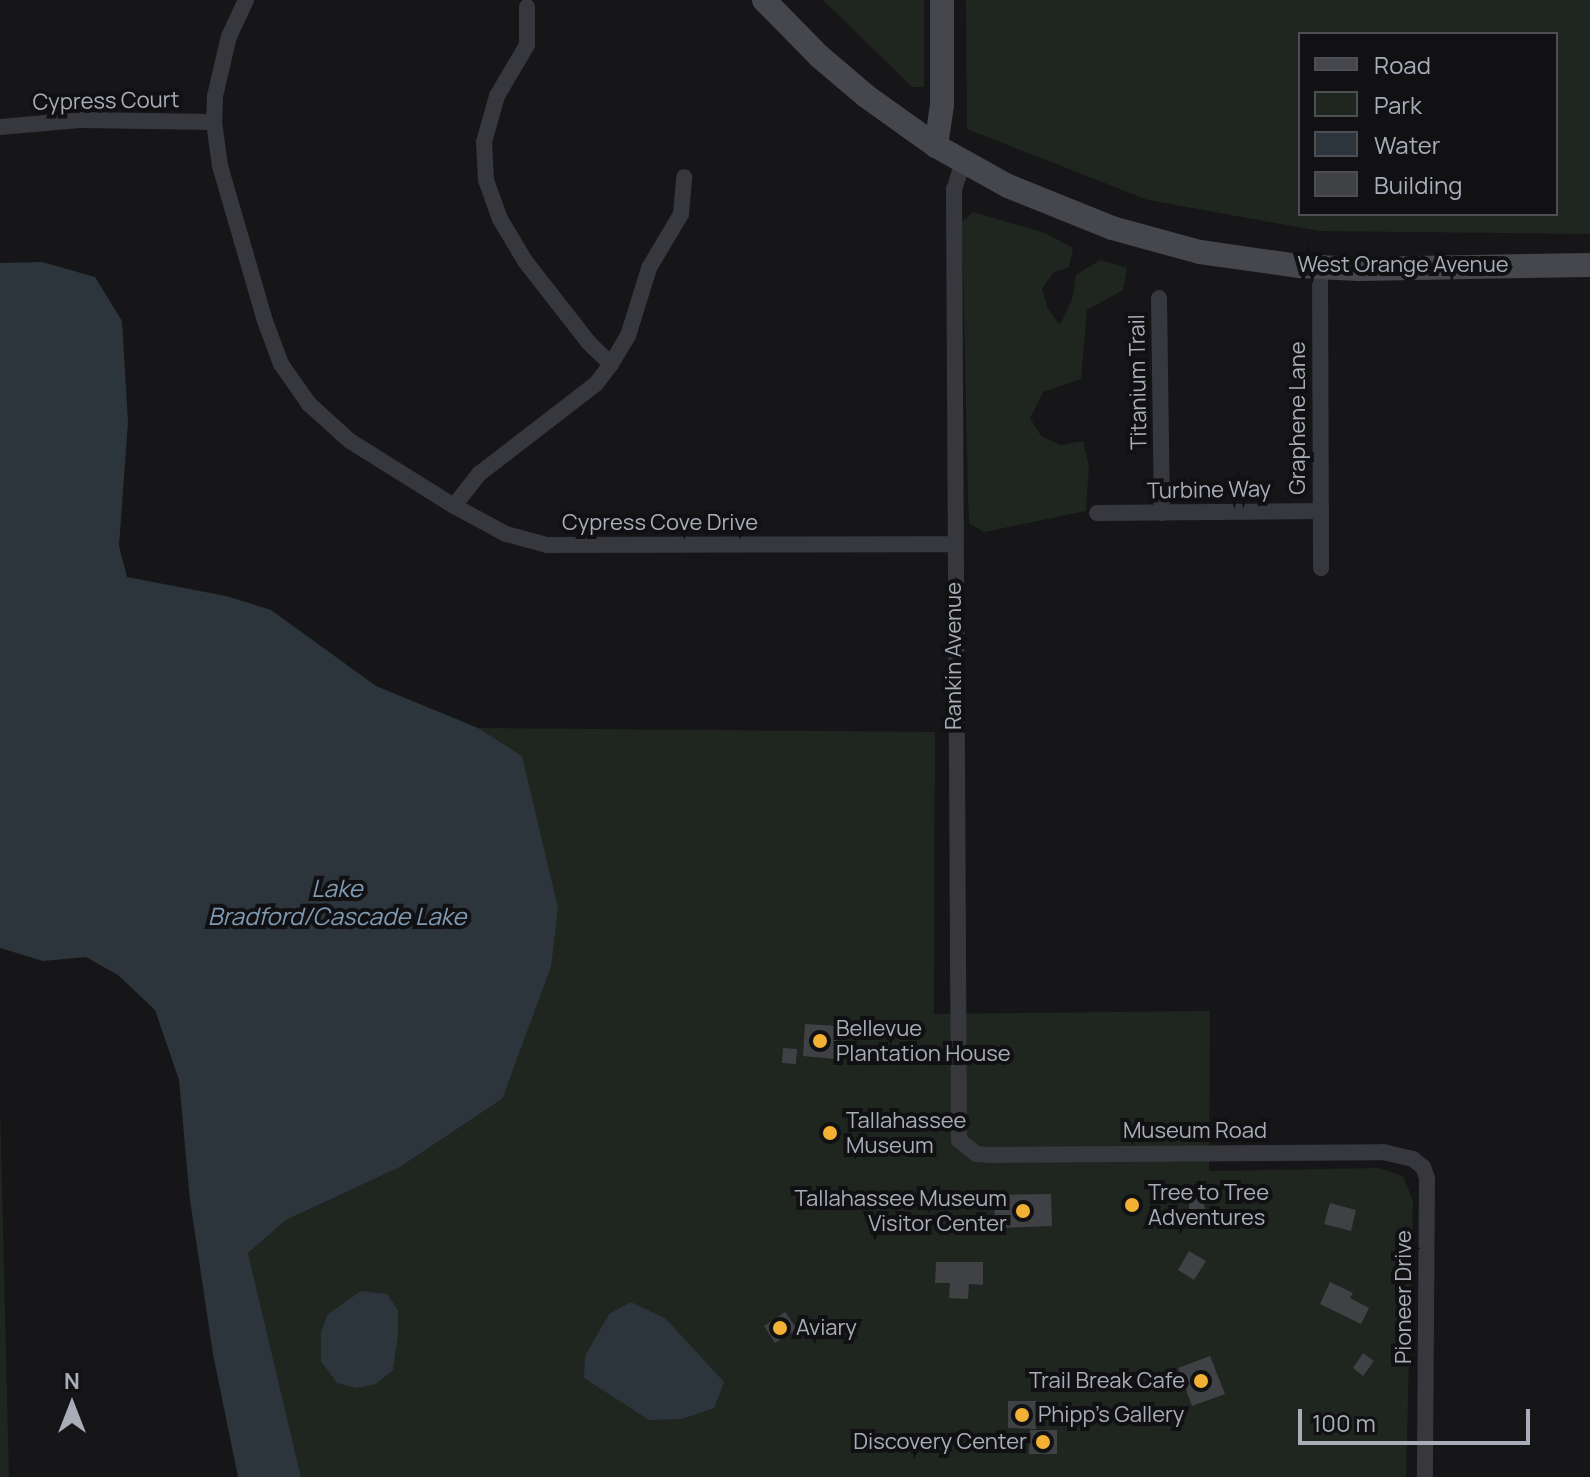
<!DOCTYPE html>
<style>
body{margin:0}
#map{position:relative;width:1590px;height:1477px;overflow:hidden;background:#161618;font-family:Manrope,sans-serif}
div>[style]{position:absolute}
.green>*{inset:0;background:#1e261f}
.water>*{inset:0;background:#2c353c}
.building>*{inset:0;background:#404145}
.street>*{height:16px;margin:-8px;padding:0 8px;transform-origin:8px;border-radius:8px;background:#37383d}
.secondary>*{height:24px;margin:-12px;padding:0 12px;transform-origin:12px;border-radius:12px;background:#45474d}
.dots>*{width:22px;height:22px;translate:-50% -50%;box-sizing:border-box;border:4px solid #111113;border-radius:50%}
span{translate:-50% -50%;white-space:nowrap;text-align:center;line-height:1.15;-webkit-text-stroke:8px #111113;paint-order:stroke}
.street-label{font-size:22px;color:#a8adb8}
.poi-label{font-size:22px;color:#a8adb8}
.left{translate:0 -50%;text-align:left}
.right{translate:-100% -50%;text-align:right}
.water-label{font-size:24px;color:#7f9bb3;font-style:italic}
.legend{position:absolute;left:1298px;top:32px;width:260px;height:184px;box-sizing:border-box;background:#111113;border:2px solid #4d4f55;margin:0;padding:10px 14px;list-style:none;font-size:24px;color:#a8adb8}
.legend li{display:flex;align-items:center;gap:16px;height:40px}
.legend b{width:40px;border:2px solid #4d4f55}
.north{position:absolute;left:32px;top:1365px;width:80px;height:80px;-webkit-text-stroke:6px #111113;paint-order:stroke;rotate:0deg;font-size:22px;font-weight:700;line-height:32px;text-align:center;color:#a8adb8}
.north::after{content:'';display:block;margin:auto;width:28px;height:36px;background:#a8adb8;clip-path:polygon(50% 0,100% 100%,50% 72%,0 100%)}
.scale{position:absolute;left:1298px;top:1409px;width:232px;height:36px;box-sizing:border-box;border:4px solid #a8adb8;border-top:0;padding-left:10px;font-size:24px;line-height:28px;white-space:nowrap;color:#a8adb8;-webkit-text-stroke:6px #111113;paint-order:stroke}
</style>
<div id="map">
<div class="green">
<i style="clip-path:polygon(823px 0,924px 0,924px 87px,912px 87px)"></i>
<i style="clip-path:polygon(evenodd,966px 0,1590px 0,1590px 234px,1319px 231px,1148px 200px,967px 129px,966px 0,1300px 34px,1556px 34px,1556px 214px,1300px 214px,1300px 34px)"></i>
<i style="clip-path:polygon(973px 212px,1045px 233px,1073px 248px,1069px 267px,1053px 273px,1042px 289px,1048px 309px,1060px 325px,1072px 300px,1076px 275px,1100px 260px,1127px 268px,1123px 290px,1087px 310px,1081px 379px,1043px 392px,1030px 418px,1041px 436px,1060px 445px,1083px 441px,1089px 466px,1086px 511px,984px 532px,969px 523px,968px 496px,962px 222px)"></i>
<i style="clip-path:polygon(478px 728px,935px 732px,934px 1014px,1210px 1011px,1209px 1171px,1379px 1168px,1403px 1176px,1413px 1201px,1406px 1477px,301px 1477px,248px 1253px,286px 1220px,400px 1167px,502px 1099px,522px 756px)"></i>
<i style="clip-path:polygon(0 1104px,9px 1477px,0 1477px)"></i>
</div>
<div class="water">
<i style="clip-path:polygon(42px 262px,95px 277px,122px 321px,128px 422px,119px 546px,127px 577px,226px 596px,271px 610px,376px 686px,478px 728px,522px 756px,558px 908px,551px 967px,502px 1099px,400px 1167px,286px 1220px,248px 1253px,301px 1477px,238px 1477px,213px 1354px,190px 1200px,179px 1080px,155px 1010px,118px 975px,86px 957px,43px 961px,0 948px,0 263px)"></i>
<i style="clip-path:polygon(361px 1291px,387px 1294px,398px 1310px,398px 1334px,393px 1370px,376px 1384px,356px 1388px,337px 1383px,321px 1361px,321px 1332px,328px 1314px)"></i>
<i style="clip-path:polygon(631px 1302px,666px 1319px,724px 1382px,714px 1408px,682px 1419px,649px 1420px,584px 1378px,585px 1356px,609px 1314px)"></i>
</div>
<div class="building">
<i style="clip-path:polygon(805px 1024px,837px 1026px,835px 1059px,803px 1056px)"></i>
<i style="clip-path:polygon(783px 1048px,797px 1049px,796px 1064px,782px 1063px)"></i>
<i style="clip-path:polygon(1051px 1194px,1052px 1226px,995px 1228px,994px 1195px)"></i>
<i style="clip-path:polygon(1189px 1197px,1204px 1197px,1205px 1220px,1189px 1220px)"></i>
<i style="clip-path:polygon(1330px 1203px,1356px 1210px,1351px 1231px,1324px 1224px)"></i>
<i style="clip-path:polygon(1189px 1251px,1206px 1261px,1194px 1280px,1178px 1270px)"></i>
<i style="clip-path:polygon(936px 1262px,983px 1262px,983px 1285px,969px 1284px,968px 1299px,949px 1298px,950px 1283px,935px 1283px)"></i>
<i style="clip-path:polygon(1330px 1282px,1353px 1293px,1350px 1298px,1369px 1308px,1361px 1324px,1320px 1304px)"></i>
<i style="clip-path:polygon(785px 1312px,797px 1329px,775px 1343px,764px 1326px)"></i>
<i style="clip-path:polygon(1363px 1353px,1374px 1361px,1363px 1376px,1353px 1368px)"></i>
<i style="clip-path:polygon(1210px 1356px,1225px 1394px,1192px 1406px,1178px 1368px)"></i>
<i style="clip-path:polygon(1008px 1401px,1036px 1401px,1036px 1429px,1008px 1428px)"></i>
<i style="clip-path:polygon(1030px 1430px,1057px 1430px,1057px 1454px,1029px 1454px)"></i>
</div>
<div class="street">
<i style="left:246px;top:0;width:40px;rotate:115deg"></i>
<i style="left:229px;top:36px;width:62px;rotate:103.1deg"></i>
<i style="left:215px;top:96px;width:26px;rotate:92deg"></i>
<i style="left:214px;top:122px;width:44px;rotate:82.2deg"></i>
<i style="left:220px;top:166px;width:161px;rotate:73.8deg"></i>
<i style="left:265px;top:321px;width:46px;rotate:69.6deg"></i>
<i style="left:281px;top:364px;width:49px;rotate:55deg"></i>
<i style="left:309px;top:404px;width:55px;rotate:42.1deg"></i>
<i style="left:350px;top:441px;width:123px;rotate:32deg"></i>
<i style="left:454px;top:506px;width:59px;rotate:28.3deg"></i>
<i style="left:506px;top:534px;width:42px;rotate:15deg"></i>
<i style="left:547px;top:545px;width:406px;rotate:-0.1deg"></i>
<i style="left:527px;top:7px;width:38px;rotate:90deg"></i>
<i style="left:527px;top:45px;width:59px;rotate:120.5deg"></i>
<i style="left:497px;top:96px;width:48px;rotate:105.8deg"></i>
<i style="left:484px;top:142px;width:38px;rotate:87deg"></i>
<i style="left:486px;top:180px;width:41px;rotate:70.3deg"></i>
<i style="left:500px;top:219px;width:49px;rotate:59.2deg"></i>
<i style="left:525px;top:261px;width:104px;rotate:52deg"></i>
<i style="left:589px;top:343px;width:30px;rotate:44deg"></i>
<i style="left:0;top:127px;width:80px;rotate:-5deg"></i>
<i style="left:80px;top:120px;width:134px;rotate:0.9deg"></i>
<i style="left:963px;top:162px;width:28px;rotate:108deg"></i>
<i style="left:954px;top:189px;width:951px;rotate:89.7deg"></i>
<i style="left:959px;top:1140px;width:22px;rotate:39deg"></i>
<i style="left:976px;top:1154px;width:14px;rotate:4deg"></i>
<i style="left:990px;top:1155px;width:393px;rotate:-0.4deg"></i>
<i style="left:1383px;top:1152px;width:31px;rotate:13deg"></i>
<i style="left:1413px;top:1159px;width:13px;rotate:39deg"></i>
<i style="left:1423px;top:1167px;width:12px;rotate:70deg"></i>
<i style="left:1427px;top:1178px;width:299px;rotate:90.4deg"></i>
<i style="left:1320px;top:267px;width:301px;rotate:89.8deg"></i>
<i style="left:1159px;top:298px;width:215px;rotate:89.2deg"></i>
<i style="left:454px;top:506px;width:41px;rotate:-52deg"></i>
<i style="left:479px;top:474px;width:148px;rotate:-37.6deg"></i>
<i style="left:596px;top:384px;width:25px;rotate:-53deg"></i>
<i style="left:611px;top:364px;width:33px;rotate:-59deg"></i>
<i style="left:628px;top:336px;width:71px;rotate:-72.8deg"></i>
<i style="left:649px;top:268px;width:63px;rotate:-59.3deg"></i>
<i style="left:681px;top:214px;width:37px;rotate:-85deg"></i>
<i style="left:1097px;top:513px;width:224px;rotate:-0.5deg"></i>
</div>
<div class="secondary">
<i style="left:764px;top:0;width:78px;rotate:45.5deg"></i>
<i style="left:819px;top:56px;width:62px;rotate:40.4deg"></i>
<i style="left:866px;top:96px;width:86px;rotate:35.5deg"></i>
<i style="left:936px;top:146px;width:82px;rotate:29.1deg"></i>
<i style="left:1008px;top:186px;width:112px;rotate:22deg"></i>
<i style="left:1112px;top:228px;width:91px;rotate:15.3deg"></i>
<i style="left:1200px;top:252px;width:99px;rotate:8.1deg"></i>
<i style="left:1298px;top:266px;width:61px;rotate:2.8deg"></i>
<i style="left:1359px;top:269px;width:231px;rotate:-1deg"></i>
<i style="left:936px;top:146px;width:41px;rotate:-81.7deg"></i>
<i style="left:942px;top:105px;width:105px;rotate:-90deg"></i>
</div>
<div class="dots">
<i style="left:820px;top:1041px;background:#f2b134"></i>
<i style="left:830px;top:1133px;background:#f2b134"></i>
<i style="left:1132px;top:1205px;background:#f2b134"></i>
<i style="left:1023px;top:1211px;background:#f2b134"></i>
<i style="left:780px;top:1328px;background:#f2b134"></i>
<i style="left:1201px;top:1381px;background:#f2b134"></i>
<i style="left:1022px;top:1415px;background:#f2b134"></i>
<i style="left:1043px;top:1442px;background:#f2b134"></i>
</div>
<div class="street-label">
<span style="left:106px;top:101px;rotate:-1deg">Cypress Court</span>
<span style="left:1403px;top:265px">West Orange Avenue</span>
<span style="left:1138px;top:382px;rotate:-91deg">Titanium Trail</span>
<span style="left:1298px;top:418px;rotate:-90deg">Graphene Lane</span>
<span style="left:1209px;top:490px;rotate:-1deg">Turbine Way</span>
<span style="left:660px;top:523px">Cypress Cove Drive</span>
<span style="left:954px;top:656px;rotate:-90deg">Rankin Avenue</span>
<span style="left:1195px;top:1131px">Museum Road</span>
<span style="left:1404px;top:1297px;rotate:-90deg">Pioneer Drive</span>
</div>
<div class="poi-label">
<span class="left" style="left:836px;top:1041px">Bellevue<br>Plantation House</span>
<span class="left" style="left:846px;top:1133px">Tallahassee<br>Museum</span>
<span class="left" style="left:1148px;top:1205px">Tree to Tree<br>Adventures</span>
<span class="right" style="left:1007px;top:1211px">Tallahassee Museum<br>Visitor Center</span>
<span class="left" style="left:796px;top:1328px">Aviary</span>
<span class="right" style="left:1185px;top:1381px">Trail Break Cafe</span>
<span class="left" style="left:1038px;top:1415px">Phipp's Gallery</span>
<span class="right" style="left:1027px;top:1442px">Discovery Center</span>
</div>
<div class="water-label">
<span style="left:337px;top:902px">Lake<br>Bradford/Cascade Lake</span>
</div>
<ul class="legend">
<li><b style="height:10px;background:#45474d"></b>Road</li>
<li><b style="height:22px;background:#1e261f"></b>Park</li>
<li><b style="height:22px;background:#2c353c"></b>Water</li>
<li><b style="height:22px;background:#404145"></b>Building</li>
</ul>
<div class="north">N</div>
<div class="scale">100 m</div>
</div>
